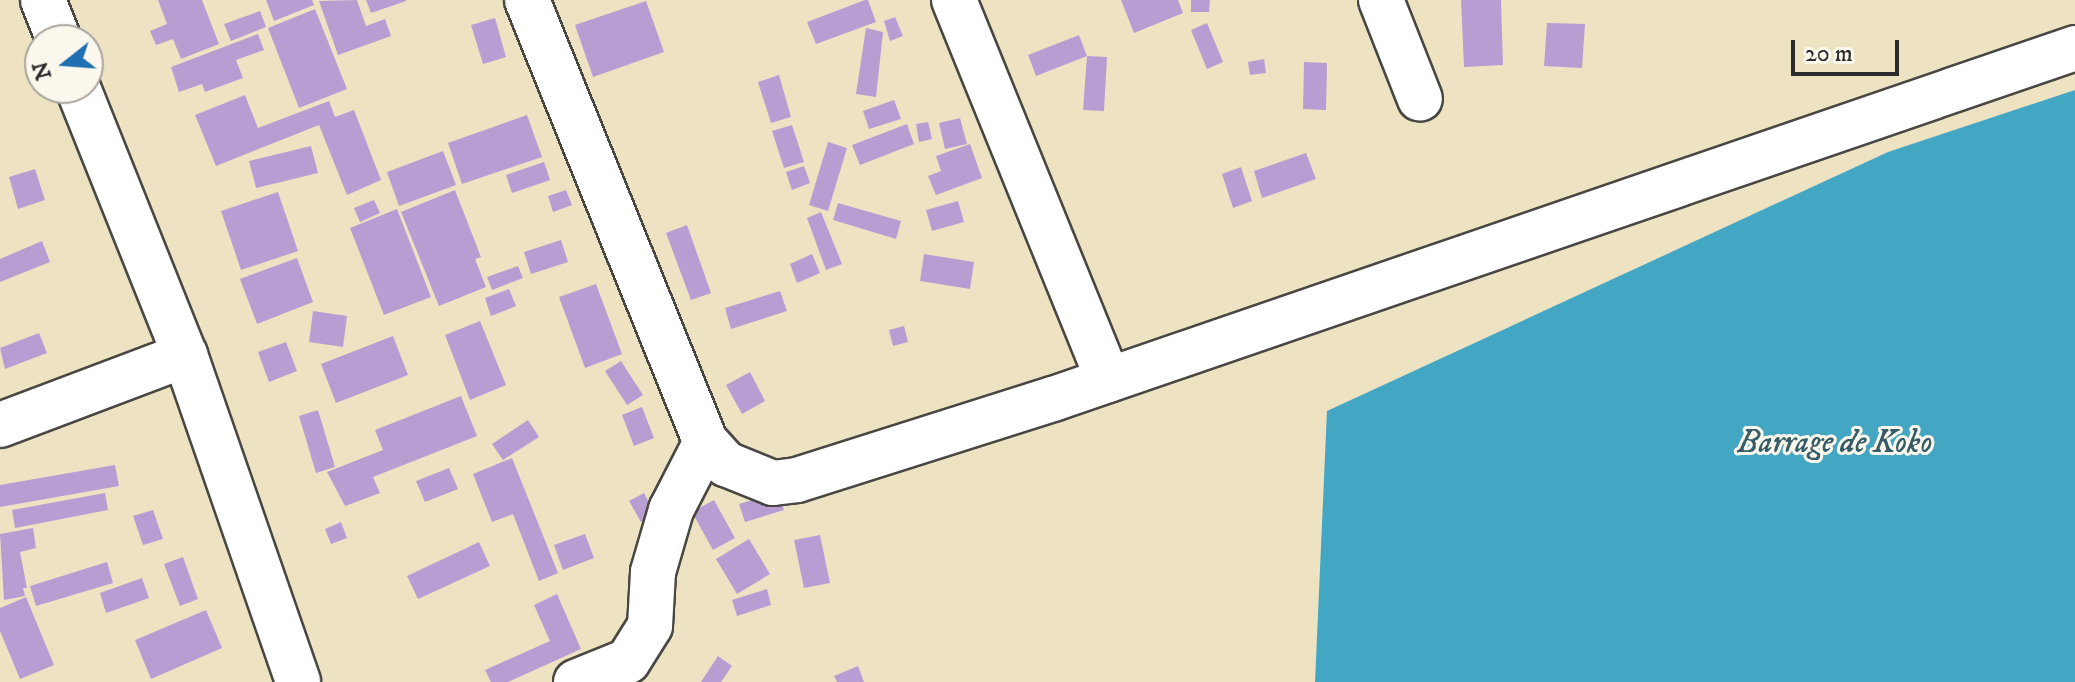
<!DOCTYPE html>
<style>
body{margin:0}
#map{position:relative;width:2075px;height:682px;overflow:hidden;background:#ede3c3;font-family:"IM FELL DW Pica",serif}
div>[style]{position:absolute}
.water>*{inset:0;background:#43a7c3}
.building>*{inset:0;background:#b69ed3}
.roads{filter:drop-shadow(2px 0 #484742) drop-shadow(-2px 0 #484742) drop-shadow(0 2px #484742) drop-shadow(0 -2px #484742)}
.minor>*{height:44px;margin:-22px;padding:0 22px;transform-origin:22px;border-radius:22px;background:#fff}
span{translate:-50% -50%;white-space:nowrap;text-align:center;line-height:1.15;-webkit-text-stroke:6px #fbf7ec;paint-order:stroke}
.water-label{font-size:32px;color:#355d68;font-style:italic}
.north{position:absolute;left:24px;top:24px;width:80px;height:80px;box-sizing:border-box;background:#fbf7ec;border:2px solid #a8a59f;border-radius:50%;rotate:253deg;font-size:22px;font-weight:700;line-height:32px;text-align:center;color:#2b2b2b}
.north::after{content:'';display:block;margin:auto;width:28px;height:36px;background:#1f6fb2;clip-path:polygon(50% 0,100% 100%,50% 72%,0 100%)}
.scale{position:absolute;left:1791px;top:40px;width:108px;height:36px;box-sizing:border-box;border:4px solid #2b2b2b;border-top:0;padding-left:10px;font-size:24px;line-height:28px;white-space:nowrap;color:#2b2b2b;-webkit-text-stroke:6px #fbf7ec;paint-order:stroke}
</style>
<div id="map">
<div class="water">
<i style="clip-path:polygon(2075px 90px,2075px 682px,1315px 682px,1327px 411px,1888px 152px)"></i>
</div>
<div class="building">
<i style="clip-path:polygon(158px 0,202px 0,219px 44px,181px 59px,173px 39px,156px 45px,150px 31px,167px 24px)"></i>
<i style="clip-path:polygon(266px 0,312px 0,314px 5px,274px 21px)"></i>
<i style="clip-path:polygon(357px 0,366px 26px,385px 19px,391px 36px,338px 55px,319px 1px)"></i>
<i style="clip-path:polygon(366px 0,406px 0,406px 1px,371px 13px)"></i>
<i style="clip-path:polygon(865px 0,868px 0,876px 22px,816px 44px,807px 22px)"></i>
<i style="clip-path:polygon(1121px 0,1178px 0,1183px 13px,1134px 33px)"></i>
<i style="clip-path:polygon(1191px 0,1210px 0,1209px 12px,1191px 12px)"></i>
<i style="clip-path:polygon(1461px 0,1501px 0,1503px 65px,1464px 67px)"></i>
<i style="clip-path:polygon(646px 1px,664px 52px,593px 77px,575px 25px)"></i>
<i style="clip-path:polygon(315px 9px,347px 89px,299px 108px,268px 28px)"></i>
<i style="clip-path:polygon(260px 11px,266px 27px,231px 41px,224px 24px)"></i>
<i style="clip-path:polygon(895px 17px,903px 36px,890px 41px,884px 21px)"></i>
<i style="clip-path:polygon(495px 18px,506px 57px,483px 64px,471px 25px)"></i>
<i style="clip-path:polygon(1207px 23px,1223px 62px,1207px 69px,1191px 30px)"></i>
<i style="clip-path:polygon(1547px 23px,1585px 24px,1582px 68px,1544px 66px)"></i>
<i style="clip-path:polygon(866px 28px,883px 32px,876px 97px,856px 94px)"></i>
<i style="clip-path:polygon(258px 34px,264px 50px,236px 60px,243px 78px,205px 92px,202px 84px,179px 92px,171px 67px)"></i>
<i style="clip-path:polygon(1079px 35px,1087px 56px,1107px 57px,1104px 111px,1083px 110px,1087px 56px,1036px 76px,1028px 55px)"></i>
<i style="clip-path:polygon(1264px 59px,1266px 73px,1250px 75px,1248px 62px)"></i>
<i style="clip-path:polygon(1304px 62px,1327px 63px,1326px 110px,1303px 109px)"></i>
<i style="clip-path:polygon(779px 75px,791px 117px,771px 123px,758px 82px)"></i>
<i style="clip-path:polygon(245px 95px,258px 128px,329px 101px,335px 117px,354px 110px,381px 180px,347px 195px,319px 125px,216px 166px,195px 115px)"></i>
<i style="clip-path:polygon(894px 100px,901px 119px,869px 129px,863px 111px)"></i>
<i style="clip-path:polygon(527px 115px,542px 157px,462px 184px,448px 143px)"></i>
<i style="clip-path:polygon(960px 118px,967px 144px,945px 149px,939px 123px)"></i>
<i style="clip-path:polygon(928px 122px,932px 139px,919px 142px,916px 124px)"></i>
<i style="clip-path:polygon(907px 124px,914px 144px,860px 165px,852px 145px)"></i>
<i style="clip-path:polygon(792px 125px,804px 162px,784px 168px,772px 131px)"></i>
<i style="clip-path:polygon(828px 142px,847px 148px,828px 211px,809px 205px)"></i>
<i style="clip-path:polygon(970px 144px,982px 178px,936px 195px,928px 176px,941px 171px,936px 156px)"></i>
<i style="clip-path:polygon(311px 146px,318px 173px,256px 188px,249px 161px)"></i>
<i style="clip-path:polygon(443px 151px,456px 185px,399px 206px,387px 172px)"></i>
<i style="clip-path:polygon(1306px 153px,1316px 179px,1262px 198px,1254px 171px)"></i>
<i style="clip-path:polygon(544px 162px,550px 180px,512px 193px,506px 175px)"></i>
<i style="clip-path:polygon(804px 166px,810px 183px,792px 190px,786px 172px)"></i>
<i style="clip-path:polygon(1241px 167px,1252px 201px,1233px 208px,1222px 174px)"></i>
<i style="clip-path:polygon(35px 169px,45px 200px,18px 209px,9px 177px)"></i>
<i style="clip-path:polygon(455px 190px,481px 257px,475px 259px,486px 287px,439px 306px,401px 212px)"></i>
<i style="clip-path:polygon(566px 190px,572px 205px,553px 212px,548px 196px)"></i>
<i style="clip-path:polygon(278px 192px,298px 251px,241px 270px,221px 211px)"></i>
<i style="clip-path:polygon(374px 200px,380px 213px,360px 222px,354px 208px)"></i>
<i style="clip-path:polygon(958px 201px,964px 222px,932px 231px,926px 210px)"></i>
<i style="clip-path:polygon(838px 203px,901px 221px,896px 239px,833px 220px)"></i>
<i style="clip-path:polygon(397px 209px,431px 297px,384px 315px,350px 228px)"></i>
<i style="clip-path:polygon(821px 212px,842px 264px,826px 270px,807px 218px)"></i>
<i style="clip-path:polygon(687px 225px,711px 293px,691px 300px,666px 233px)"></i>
<i style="clip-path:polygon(561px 240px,568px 262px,531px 274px,524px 252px)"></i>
<i style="clip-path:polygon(42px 241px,50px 262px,0 282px,0 259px)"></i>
<i style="clip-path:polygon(812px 254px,820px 273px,797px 283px,790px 264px)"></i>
<i style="clip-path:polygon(924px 254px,974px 262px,970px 289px,920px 281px)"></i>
<i style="clip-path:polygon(297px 258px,313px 302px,257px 324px,240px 279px)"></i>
<i style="clip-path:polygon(518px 266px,523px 278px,492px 290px,487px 277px)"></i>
<i style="clip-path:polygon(596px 284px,622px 354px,585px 368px,559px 297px)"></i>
<i style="clip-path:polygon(509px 289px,516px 306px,491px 316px,485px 298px)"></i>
<i style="clip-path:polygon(780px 291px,787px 311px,731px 329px,725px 308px)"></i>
<i style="clip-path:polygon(313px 311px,347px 316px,343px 347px,309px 342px)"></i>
<i style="clip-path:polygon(480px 321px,506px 385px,470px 400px,445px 335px)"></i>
<i style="clip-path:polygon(904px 326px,908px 342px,893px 346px,889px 330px)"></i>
<i style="clip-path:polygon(39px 333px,47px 353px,5px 369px,0 348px)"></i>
<i style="clip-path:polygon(393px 336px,408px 375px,336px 403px,321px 364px)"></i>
<i style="clip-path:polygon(286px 342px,297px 371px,269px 382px,258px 352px)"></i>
<i style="clip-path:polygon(621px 361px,643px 395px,627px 405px,605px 371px)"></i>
<i style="clip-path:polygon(750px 372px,765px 401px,742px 414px,726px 385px)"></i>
<i style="clip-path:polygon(461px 396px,477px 436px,373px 477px,380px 493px,345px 506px,327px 472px,383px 450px,375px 430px)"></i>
<i style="clip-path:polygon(642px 407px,654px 438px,634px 446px,622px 415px)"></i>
<i style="clip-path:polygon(318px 410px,335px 467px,316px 473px,299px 416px)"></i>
<i style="clip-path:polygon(528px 420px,539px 437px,503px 460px,492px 444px)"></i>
<i style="clip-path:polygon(512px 458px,558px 573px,539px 581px,513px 514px,492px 522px,473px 474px)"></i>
<i style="clip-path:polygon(115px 465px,119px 486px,0 507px,0 485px)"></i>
<i style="clip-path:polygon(449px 468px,458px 489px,425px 502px,416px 481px)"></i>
<i style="clip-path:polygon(779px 492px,784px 510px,745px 522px,739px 504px)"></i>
<i style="clip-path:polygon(105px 493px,108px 510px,15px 528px,12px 510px)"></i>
<i style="clip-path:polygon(644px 493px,655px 514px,641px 522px,629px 501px)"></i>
<i style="clip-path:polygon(714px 500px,735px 538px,713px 550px,692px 512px)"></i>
<i style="clip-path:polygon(153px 510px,163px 539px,143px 545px,133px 516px)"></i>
<i style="clip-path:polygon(341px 522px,347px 538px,331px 544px,325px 529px)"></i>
<i style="clip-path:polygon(33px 528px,36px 548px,20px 552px,27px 588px,23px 588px,25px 596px,4px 600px,0 534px)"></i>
<i style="clip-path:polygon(585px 534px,594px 558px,563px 570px,554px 545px)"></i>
<i style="clip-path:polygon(820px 535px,830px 583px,804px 588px,794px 540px)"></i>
<i style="clip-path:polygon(749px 539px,770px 574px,737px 594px,716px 559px)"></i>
<i style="clip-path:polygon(479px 542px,490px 566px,418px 599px,407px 576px)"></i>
<i style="clip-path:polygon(183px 557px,198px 599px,180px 606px,164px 564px)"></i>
<i style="clip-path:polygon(107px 562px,113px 583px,36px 606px,30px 586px)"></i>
<i style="clip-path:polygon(142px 578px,149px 598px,106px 613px,100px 593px)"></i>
<i style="clip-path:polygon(767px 589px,771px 605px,737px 616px,732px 600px)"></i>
<i style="clip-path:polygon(557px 594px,581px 649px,508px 682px,491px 682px,485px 670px,550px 641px,534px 605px)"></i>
<i style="clip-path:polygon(26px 597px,54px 665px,20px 679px,0 631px,0 608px)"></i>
<i style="clip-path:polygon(206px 610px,222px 648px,151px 679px,135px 640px)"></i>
<i style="clip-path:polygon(718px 656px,732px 666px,721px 682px,701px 682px)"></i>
<i style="clip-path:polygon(858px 666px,864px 682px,837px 682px,834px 676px)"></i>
</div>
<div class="roads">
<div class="minor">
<i style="left:43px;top:0;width:43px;rotate:68.2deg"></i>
<i style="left:527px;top:0;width:477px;rotate:68deg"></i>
<i style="left:706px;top:442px;width:30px;rotate:48deg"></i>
<i style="left:726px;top:464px;width:51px;rotate:22deg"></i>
<i style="left:773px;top:483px;width:24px;rotate:-7deg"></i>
<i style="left:797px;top:480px;width:269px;rotate:-17.6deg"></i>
<i style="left:1053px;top:399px;width:1081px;rotate:-18.95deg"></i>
<i style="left:954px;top:0;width:410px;rotate:67.9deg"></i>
<i style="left:1381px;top:0;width:106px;rotate:68.5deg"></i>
<i style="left:78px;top:88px;width:288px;rotate:68.2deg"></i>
<i style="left:185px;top:355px;width:346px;rotate:70.9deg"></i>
<i style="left:0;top:425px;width:198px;rotate:-20.7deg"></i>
<i style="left:576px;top:682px;width:56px;rotate:-22deg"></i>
<i style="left:628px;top:661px;width:41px;rotate:-57.8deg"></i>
<i style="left:650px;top:626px;width:54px;rotate:-86.8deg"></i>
<i style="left:653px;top:572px;width:65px;rotate:-73.8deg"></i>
<i style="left:671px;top:510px;width:76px;rotate:-62.8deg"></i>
</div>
</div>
<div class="water-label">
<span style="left:1835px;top:443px">Barrage de Koko</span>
</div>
<div class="north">N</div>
<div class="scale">20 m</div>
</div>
